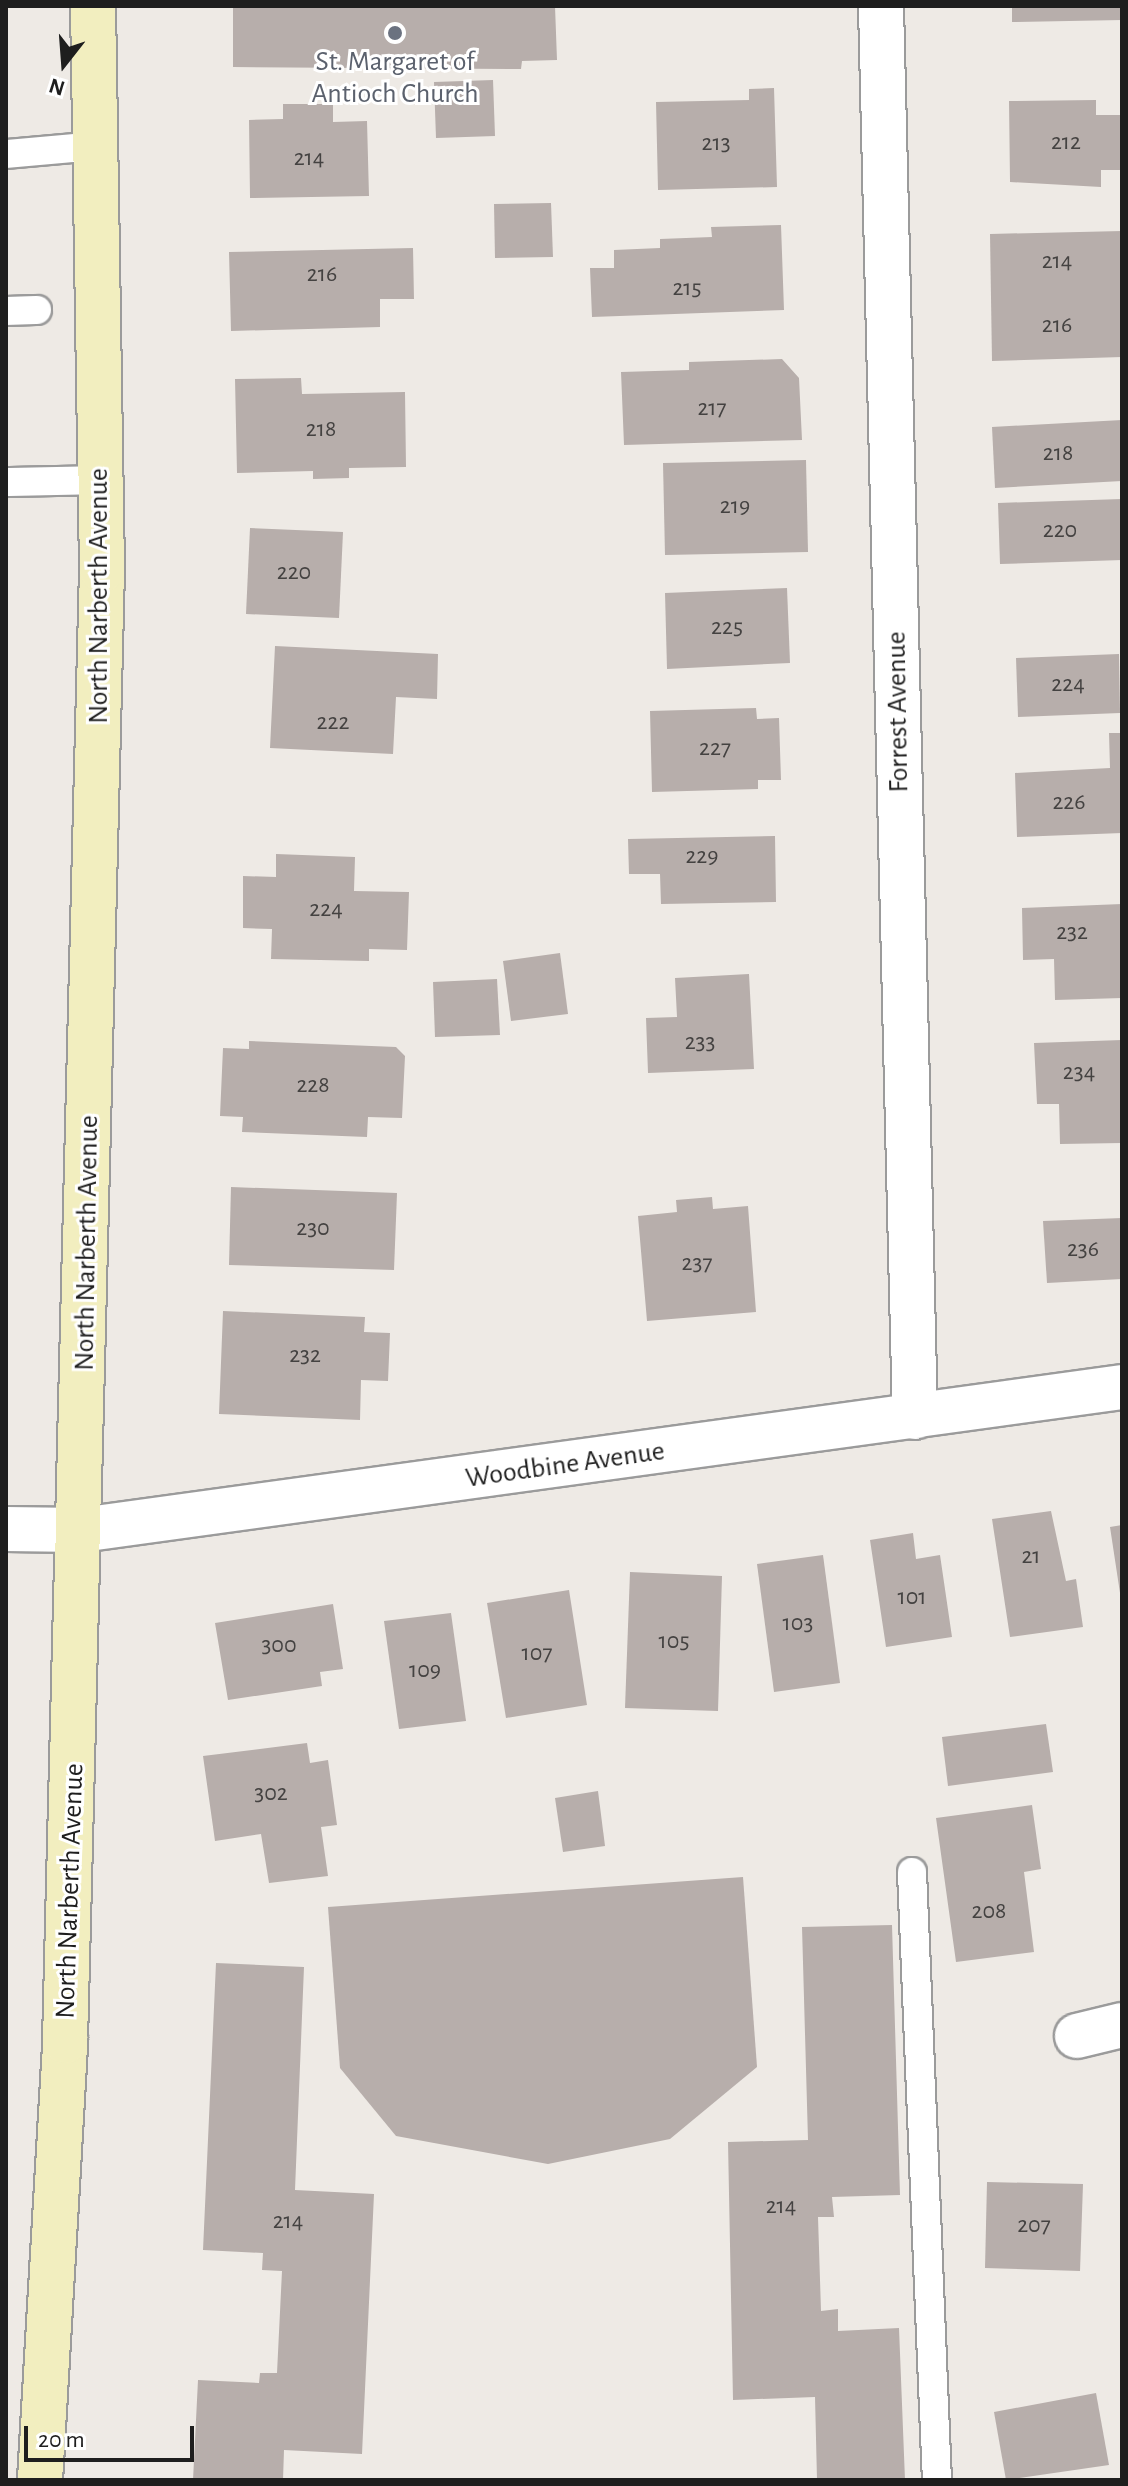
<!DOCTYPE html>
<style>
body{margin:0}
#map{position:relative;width:1128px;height:2486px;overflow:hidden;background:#eeeae5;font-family:"Alegreya Sans",sans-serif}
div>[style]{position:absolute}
.building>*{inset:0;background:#b7aeab}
.roads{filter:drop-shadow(2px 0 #9b9b9b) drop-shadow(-2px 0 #9b9b9b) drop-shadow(0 2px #9b9b9b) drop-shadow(0 -2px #9b9b9b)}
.lane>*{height:28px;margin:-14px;padding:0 14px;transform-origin:14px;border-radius:14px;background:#fff}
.street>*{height:44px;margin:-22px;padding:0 22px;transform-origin:22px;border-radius:22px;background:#fff}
.secondary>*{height:44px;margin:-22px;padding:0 22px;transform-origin:22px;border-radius:22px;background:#f2eebf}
.dots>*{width:22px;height:22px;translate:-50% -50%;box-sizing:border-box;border:4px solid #fff;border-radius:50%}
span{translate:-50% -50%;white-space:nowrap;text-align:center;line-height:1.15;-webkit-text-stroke:6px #fff;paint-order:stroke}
.number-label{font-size:24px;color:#444241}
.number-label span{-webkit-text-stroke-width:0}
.worship-label{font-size:28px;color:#5b616d}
.street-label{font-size:28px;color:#1e1e1e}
.frame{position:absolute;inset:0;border:8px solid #1e1e1e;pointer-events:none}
.north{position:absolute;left:24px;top:24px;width:80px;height:80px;-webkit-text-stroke:6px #fff;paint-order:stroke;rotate:197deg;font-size:22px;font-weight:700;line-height:32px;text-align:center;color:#1e1e1e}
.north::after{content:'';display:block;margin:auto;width:28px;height:36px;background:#1e1e1e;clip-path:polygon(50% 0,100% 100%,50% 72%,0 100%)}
.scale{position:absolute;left:24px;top:2426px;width:170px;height:36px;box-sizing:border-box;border:4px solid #1e1e1e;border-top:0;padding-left:10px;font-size:24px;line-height:28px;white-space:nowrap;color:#1e1e1e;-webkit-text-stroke:6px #fff;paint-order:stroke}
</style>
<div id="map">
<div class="building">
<i style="clip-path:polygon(233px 6px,555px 6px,557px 60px,522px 61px,521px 69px,233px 67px)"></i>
<i style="clip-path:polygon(1012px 6px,1122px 6px,1122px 20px,1012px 22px)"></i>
<i style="clip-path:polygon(493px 80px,495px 136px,436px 138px,434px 82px)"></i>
<i style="clip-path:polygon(774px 88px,777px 187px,658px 190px,656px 102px,749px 100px,749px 89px)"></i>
<i style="clip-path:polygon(1096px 100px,1096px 115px,1122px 115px,1122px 170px,1101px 170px,1101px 187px,1010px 182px,1009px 101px)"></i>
<i style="clip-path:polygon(283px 104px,333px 104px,333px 122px,367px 121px,369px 196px,250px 198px,249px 120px,283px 119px)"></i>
<i style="clip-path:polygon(551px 203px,553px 257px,495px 258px,494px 204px)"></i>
<i style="clip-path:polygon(781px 225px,784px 310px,592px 317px,590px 268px,614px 268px,614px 250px,660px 248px,660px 239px,712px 237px,711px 227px)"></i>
<i style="clip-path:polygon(1122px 231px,1122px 357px,992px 361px,990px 234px)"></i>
<i style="clip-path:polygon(413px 248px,414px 299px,380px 299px,380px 327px,231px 331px,229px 252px)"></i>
<i style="clip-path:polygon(782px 359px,799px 378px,802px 440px,624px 445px,621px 372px,689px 370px,689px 362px)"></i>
<i style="clip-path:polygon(301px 378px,302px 394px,405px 392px,406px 467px,349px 468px,349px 478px,313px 479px,313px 471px,237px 473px,235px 379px)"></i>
<i style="clip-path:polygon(1122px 420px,1122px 481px,995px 488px,992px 427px)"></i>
<i style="clip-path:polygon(806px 460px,808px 552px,665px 555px,663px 463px)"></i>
<i style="clip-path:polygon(1122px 499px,1122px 560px,1000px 564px,998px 503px)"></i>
<i style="clip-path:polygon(250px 528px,343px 532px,339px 618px,246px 614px)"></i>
<i style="clip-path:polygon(787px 588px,790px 663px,667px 669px,665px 593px)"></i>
<i style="clip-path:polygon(275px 646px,438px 654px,437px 699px,396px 697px,393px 754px,270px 748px)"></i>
<i style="clip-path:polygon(1119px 654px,1120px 713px,1018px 717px,1016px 658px)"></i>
<i style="clip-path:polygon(756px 708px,757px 719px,779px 718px,781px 780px,758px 780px,758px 789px,652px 792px,650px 711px)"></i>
<i style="clip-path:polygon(1109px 733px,1122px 733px,1122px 833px,1017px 837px,1015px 773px,1110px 768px)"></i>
<i style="clip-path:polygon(775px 836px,776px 902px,661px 904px,660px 874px,629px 874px,628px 839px)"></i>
<i style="clip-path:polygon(276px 854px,355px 857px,354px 891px,409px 892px,407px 950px,369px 949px,369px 961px,271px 959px,272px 929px,243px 928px,243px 876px,276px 877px)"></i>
<i style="clip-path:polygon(1122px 904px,1122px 998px,1055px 1000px,1054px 959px,1023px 960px,1022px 908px)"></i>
<i style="clip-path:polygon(560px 953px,568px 1014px,511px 1021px,503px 961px)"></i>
<i style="clip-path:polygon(749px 974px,754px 1069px,648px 1073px,646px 1018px,677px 1017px,675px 978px)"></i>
<i style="clip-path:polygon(497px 979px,500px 1035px,435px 1037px,433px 982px)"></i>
<i style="clip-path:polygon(1122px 1040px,1122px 1143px,1060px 1144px,1059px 1104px,1037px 1104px,1034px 1043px)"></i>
<i style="clip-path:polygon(249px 1041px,396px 1047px,405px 1056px,402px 1118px,368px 1117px,367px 1137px,242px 1132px,243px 1117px,220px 1116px,223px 1048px,249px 1049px)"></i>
<i style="clip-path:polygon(231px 1187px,397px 1193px,394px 1270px,229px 1265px)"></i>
<i style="clip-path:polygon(712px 1197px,713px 1209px,748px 1206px,756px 1312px,647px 1321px,638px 1216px,677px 1212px,676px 1200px)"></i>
<i style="clip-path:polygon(1122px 1218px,1122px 1279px,1047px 1283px,1043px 1221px)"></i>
<i style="clip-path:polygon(223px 1311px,365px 1317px,364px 1332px,390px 1333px,388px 1381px,361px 1380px,360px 1420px,219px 1414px)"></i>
<i style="clip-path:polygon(1051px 1511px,1066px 1581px,1076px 1579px,1083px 1627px,1010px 1637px,992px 1519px)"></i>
<i style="clip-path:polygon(1122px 1525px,1122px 1593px,1120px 1593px,1110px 1527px)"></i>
<i style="clip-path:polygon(913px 1533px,916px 1559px,940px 1555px,952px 1637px,886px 1647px,870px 1540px)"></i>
<i style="clip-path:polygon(823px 1555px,840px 1683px,774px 1692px,757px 1564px)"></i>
<i style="clip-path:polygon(630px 1572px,722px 1576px,718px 1711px,625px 1708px)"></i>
<i style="clip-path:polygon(569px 1590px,587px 1705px,506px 1718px,487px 1603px)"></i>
<i style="clip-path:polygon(333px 1604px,343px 1669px,320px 1672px,322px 1686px,228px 1700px,215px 1623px)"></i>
<i style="clip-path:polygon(451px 1613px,466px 1721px,399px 1729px,384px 1621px)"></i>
<i style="clip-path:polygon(1046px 1724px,1053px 1772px,948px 1786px,942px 1737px)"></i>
<i style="clip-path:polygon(307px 1743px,310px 1763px,328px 1760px,337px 1825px,321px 1827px,328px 1876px,269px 1883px,261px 1834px,215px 1841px,203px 1756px)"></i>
<i style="clip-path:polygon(598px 1791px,605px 1846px,563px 1852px,555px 1798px)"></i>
<i style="clip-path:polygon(1032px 1805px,1041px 1869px,1024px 1872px,1034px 1952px,956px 1962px,936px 1818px)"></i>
<i style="clip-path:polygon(743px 1877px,757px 2067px,670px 2139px,548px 2164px,396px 2136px,340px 2068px,328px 1907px)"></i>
<i style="clip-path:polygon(892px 1925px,900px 2195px,832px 2197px,834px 2217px,818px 2217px,821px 2311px,838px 2309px,838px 2331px,899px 2328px,905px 2480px,817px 2480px,815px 2397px,733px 2400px,728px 2142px,808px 2140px,802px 1927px)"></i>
<i style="clip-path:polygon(216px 1963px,304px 1967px,295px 2190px,374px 2194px,362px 2454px,284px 2450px,283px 2480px,193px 2480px,198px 2380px,259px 2383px,260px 2373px,277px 2373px,282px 2271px,262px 2270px,263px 2253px,203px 2250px)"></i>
<i style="clip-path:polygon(987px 2182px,1083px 2184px,1080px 2271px,985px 2268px)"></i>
<i style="clip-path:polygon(1096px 2393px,1109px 2465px,1006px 2480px,994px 2412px)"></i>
</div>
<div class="roads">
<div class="lane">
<i style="left:6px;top:154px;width:89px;rotate:-5.1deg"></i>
<i style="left:6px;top:311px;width:31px;rotate:-2deg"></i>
<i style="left:6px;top:482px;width:95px;rotate:-1.2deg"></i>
<i style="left:912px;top:1872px;width:609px;rotate:87.65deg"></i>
</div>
<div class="street">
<i style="left:881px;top:6px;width:1411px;rotate:88.62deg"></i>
<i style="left:6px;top:1529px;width:75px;rotate:0.8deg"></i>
<i style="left:81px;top:1530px;width:1051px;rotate:-7.82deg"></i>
<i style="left:1077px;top:2036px;width:46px;rotate:-13.7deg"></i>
</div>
<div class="secondary">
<i style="left:40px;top:2480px;width:440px;rotate:-86.7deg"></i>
<i style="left:65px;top:2041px;width:1471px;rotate:-88.56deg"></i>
<i style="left:102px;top:570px;width:564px;rotate:-90.91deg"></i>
</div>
</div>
<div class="dots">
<i style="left:395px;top:33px;background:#6b7280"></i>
</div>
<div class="number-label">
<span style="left:1066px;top:143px">212</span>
<span style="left:716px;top:144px">213</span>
<span style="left:309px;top:159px">214</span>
<span style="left:1057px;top:262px">214</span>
<span style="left:322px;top:275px">216</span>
<span style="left:687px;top:289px">215</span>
<span style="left:1057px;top:326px">216</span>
<span style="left:712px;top:409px">217</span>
<span style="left:321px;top:430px">218</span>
<span style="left:1058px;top:454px">218</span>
<span style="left:735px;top:507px">219</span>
<span style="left:1060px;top:531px">220</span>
<span style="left:294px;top:573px">220</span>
<span style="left:727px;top:628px">225</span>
<span style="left:1068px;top:685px">224</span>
<span style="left:333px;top:723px">222</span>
<span style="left:715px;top:749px">227</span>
<span style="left:1069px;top:803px">226</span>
<span style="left:702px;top:857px">229</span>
<span style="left:326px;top:910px">224</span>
<span style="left:1072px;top:933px">232</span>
<span style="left:700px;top:1043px">233</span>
<span style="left:1079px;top:1073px">234</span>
<span style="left:313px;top:1086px">228</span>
<span style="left:313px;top:1229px">230</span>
<span style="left:1083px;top:1250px">236</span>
<span style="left:697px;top:1264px">237</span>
<span style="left:305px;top:1356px">232</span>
<span style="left:1031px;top:1557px">21</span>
<span style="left:912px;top:1598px">101</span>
<span style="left:798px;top:1624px">103</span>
<span style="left:674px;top:1642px">105</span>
<span style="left:279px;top:1646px">300</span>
<span style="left:537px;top:1654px">107</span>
<span style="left:425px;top:1671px">109</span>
<span style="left:271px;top:1794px">302</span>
<span style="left:989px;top:1912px">208</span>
<span style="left:781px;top:2207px">214</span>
<span style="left:288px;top:2222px">214</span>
<span style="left:1034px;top:2226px">207</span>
</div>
<div class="worship-label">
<span style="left:395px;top:78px">St. Margaret of<br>Antioch Church</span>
</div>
<div class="street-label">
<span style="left:99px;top:596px;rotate:-90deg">North Narberth Avenue</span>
<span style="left:898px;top:712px;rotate:-91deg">Forrest Avenue</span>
<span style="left:87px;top:1243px;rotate:-89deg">North Narberth Avenue</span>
<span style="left:565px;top:1465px;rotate:-8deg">Woodbine Avenue</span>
<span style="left:70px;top:1891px;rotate:-88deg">North Narberth Avenue</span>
</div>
<div class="frame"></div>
<div class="north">N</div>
<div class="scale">20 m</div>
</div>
